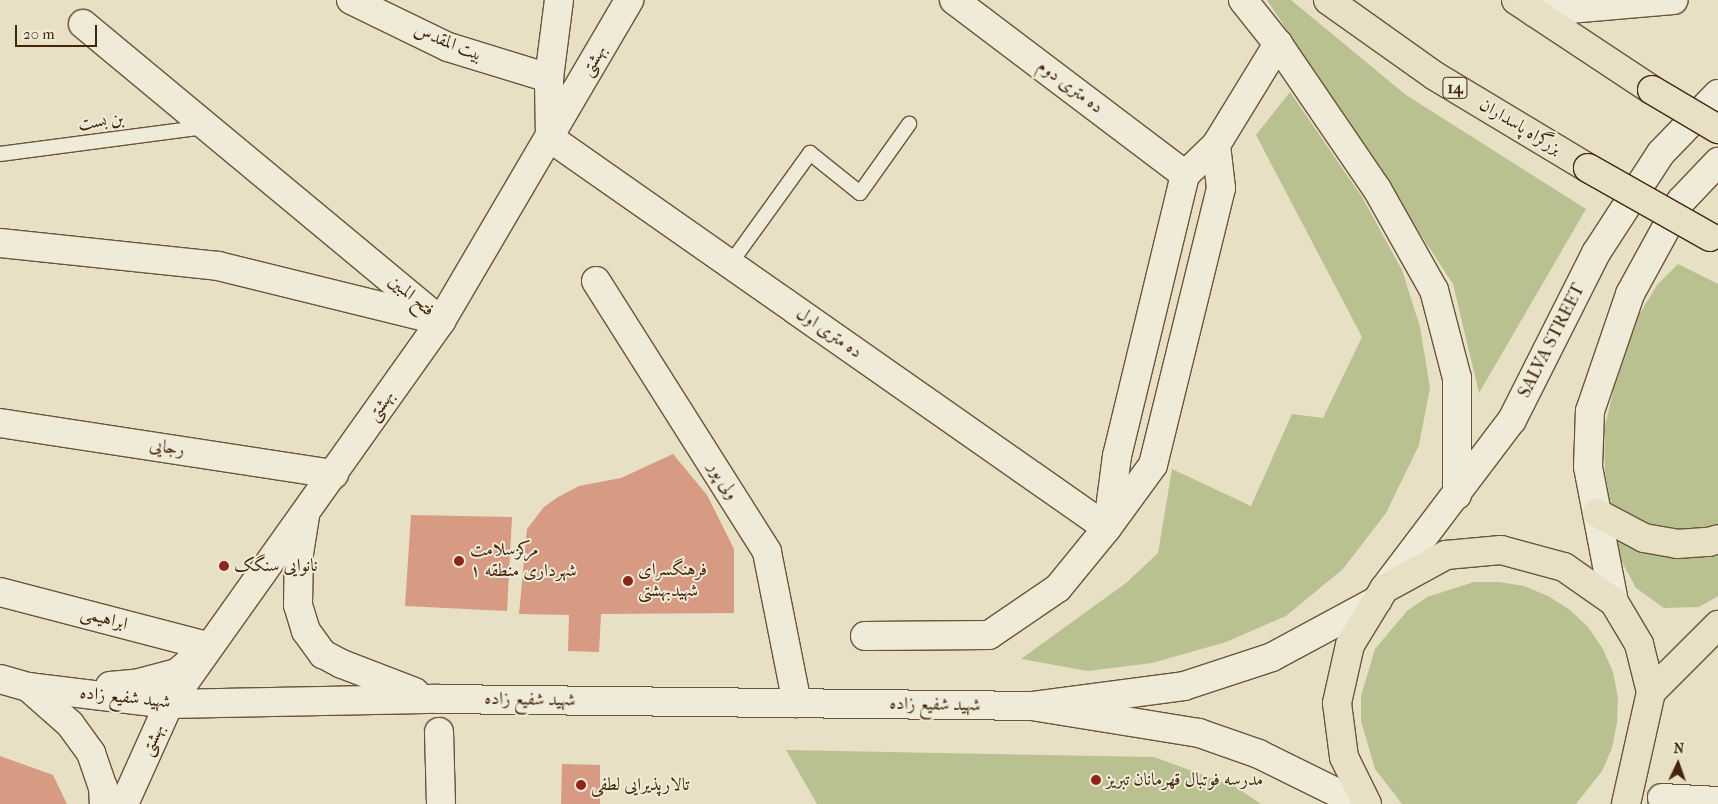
<!DOCTYPE html>
<meta charset="utf-8">
<style>
body{margin:0}
#map{position:relative;width:1718px;height:804px;overflow:hidden;background:#e8e0c4;font-family:"IM FELL French Canon",Amiri,serif}
div>[style]{position:absolute}
.green>*{inset:0;background:#b9c191}
.building>*{inset:0;background:#d79a83}
.roads{filter:drop-shadow(1px 0 #6c5438) drop-shadow(-1px 0 #6c5438) drop-shadow(0 1px #6c5438) drop-shadow(0 -1px #6c5438)}
.lane>*{height:14px;margin:-7px;padding:0 7px;transform-origin:7px;border-radius:7px;background:#f0ebd9}
.street>*{height:28px;margin:-14px;padding:0 14px;transform-origin:14px;border-radius:14px;background:#f0ebd9}
.secondary>*{height:28px;margin:-14px;padding:0 14px;transform-origin:14px;border-radius:14px;background:#f0ebd9}
.highway>*{height:28px;margin:-14px;padding:0 14px;transform-origin:14px;border-radius:14px;background:#e8e0c4}
.bridges{filter:drop-shadow(1px 0 #43250a) drop-shadow(-1px 0 #43250a) drop-shadow(0 1px #43250a) drop-shadow(0 -1px #43250a)}
.highway-bridge>*{height:28px;margin:-14px;padding:0 14px;transform-origin:14px;border-radius:14px;background:#e8e0c4}
.dots>*{width:14px;height:14px;translate:-50% -50%;box-sizing:border-box;border:2px solid #f0ebd9;border-radius:50%}
span{translate:-50% -50%;white-space:nowrap;text-align:center;line-height:1.15;-webkit-text-stroke:4px #f0ebd9;paint-order:stroke}
.shield-label span{padding:1px 4px;background:#f0ebd9;border:1px solid;border-radius:4px;-webkit-text-stroke-width:0}
.shield-label{font-size:16px;color:#43250a;font-weight:700}
.street-label{font-size:18px;color:#43250a}
.poi-label{font-size:18px;color:#43250a}
.left{translate:0 -50%;text-align:left}
.north{position:absolute;left:1653px;top:739px;width:50px;height:50px;-webkit-text-stroke:4px #f0ebd9;paint-order:stroke;rotate:3deg;font-size:14px;font-weight:700;line-height:20px;text-align:center;color:#43250a}
.north::after{content:'';display:block;margin:auto;width:18px;height:22px;background:#43250a;clip-path:polygon(50% 0,100% 100%,50% 72%,0 100%)}
.scale{position:absolute;left:15px;top:25px;width:82px;height:22px;box-sizing:border-box;border:2px solid #43250a;border-top:0;padding-left:6px;font-size:15px;line-height:18px;white-space:nowrap;color:#43250a;-webkit-text-stroke:4px #f0ebd9;paint-order:stroke}
</style>
<div id="map">
<div class="green">
<i style="clip-path:polygon(1267px 0,1291px 0,1406px 95px,1586px 209px,1479px 393px,1453px 284px)"></i>
<i style="clip-path:polygon(1290px 92px,1362px 197px,1402px 270px,1420px 327px,1430px 388px,1419px 445px,1386px 513px,1343px 569px,1286px 616px,1226px 642px,1152px 663px,1088px 671px,1021px 659px,1126px 583px,1158px 553px,1172px 469px,1251px 506px,1292px 414px,1323px 418px,1362px 337px,1256px 135px)"></i>
<i style="clip-path:polygon(1678px 264px,1718px 284px,1718px 596px,1699px 607px,1664px 608px,1636px 588px,1620px 558px,1605px 472px,1604px 431px,1618px 370px,1633px 325px,1657px 285px)"></i>
<i style="clip-path:polygon(1474px 582px,1499px 582px,1524px 586px,1548px 596px,1570px 610px,1588px 627px,1603px 649px,1613px 672px,1618px 698px,1617px 723px,1612px 748px,1602px 771px,1576px 804px,1402px 804px,1375px 769px,1361px 721px,1361px 696px,1375px 649px,1407px 611px,1427px 597px)"></i>
<i style="clip-path:polygon(786px 750px,1154px 757px,1236px 787px,1261px 804px,817px 804px)"></i>
</div>
<div class="building">
<i style="clip-path:polygon(673px 454px,707px 495px,734px 549px,734px 613px,601px 614px,599px 652px,568px 651px,569px 615px,519px 614px,527px 529px,544px 507px,558px 497px,579px 486px,621px 478px)"></i>
<i style="clip-path:polygon(411px 515px,512px 517px,507px 611px,405px 606px)"></i>
<i style="clip-path:polygon(0 756px,53px 775px,67px 804px,0 804px)"></i>
<i style="clip-path:polygon(562px 764px,600px 765px,600px 804px,561px 804px)"></i>
</div>
<div class="roads">
<div class="lane">
<i style="left:0;top:154px;width:207px;rotate:-7.5deg"></i>
<i style="left:730px;top:264px;width:137px;rotate:-54.2deg"></i>
<i style="left:810px;top:153px;width:64px;rotate:38.7deg"></i>
<i style="left:860px;top:193px;width:85px;rotate:-54.6deg"></i>
</div>
<div class="street">
<i style="left:351px;top:0;width:108px;rotate:25.9deg"></i>
<i style="left:448px;top:47px;width:106px;rotate:17.1deg"></i>
<i style="left:954px;top:0;width:290px;rotate:37.1deg"></i>
<i style="left:83px;top:24px;width:465px;rotate:39.7deg"></i>
<i style="left:550px;top:138px;width:680px;rotate:35deg"></i>
<i style="left:0;top:243px;width:219px;rotate:6deg"></i>
<i style="left:218px;top:266px;width:222px;rotate:13.8deg"></i>
<i style="left:596px;top:281px;width:320px;rotate:57.7deg"></i>
<i style="left:767px;top:552px;width:154px;rotate:78.8deg"></i>
<i style="left:0;top:423px;width:338px;rotate:8.7deg"></i>
<i style="left:1108px;top:524px;width:69px;rotate:-82.5deg"></i>
<i style="left:1117px;top:456px;width:289px;rotate:-76.4deg"></i>
<i style="left:1185px;top:175px;width:43px;rotate:-44.1deg"></i>
<i style="left:1216px;top:145px;width:119px;rotate:-58.5deg"></i>
<i style="left:0;top:592px;width:215px;rotate:14.6deg"></i>
<i style="left:865px;top:636px;width:124px;rotate:-0.5deg"></i>
<i style="left:989px;top:635px;width:83px;rotate:-34.3deg"></i>
<i style="left:1058px;top:588px;width:77px;rotate:-50.8deg"></i>
<i style="left:1107px;top:528px;width:78px;rotate:-53.9deg"></i>
<i style="left:1153px;top:465px;width:285px;rotate:-76.2deg"></i>
<i style="left:1221px;top:188px;width:43px;rotate:-96.6deg"></i>
<i style="left:439px;top:732px;width:72px;rotate:88.4deg"></i>
<i style="left:1662px;top:798px;width:56px;rotate:3.1deg"></i>
</div>
<div class="secondary">
<i style="left:1243px;top:0;width:56px;rotate:51.5deg"></i>
<i style="left:1278px;top:44px;width:176px;rotate:55.7deg"></i>
<i style="left:1377px;top:189px;width:116px;rotate:60.6deg"></i>
<i style="left:1434px;top:290px;width:91px;rotate:75.4deg"></i>
<i style="left:1457px;top:378px;width:117px;rotate:90deg"></i>
<i style="left:1534px;top:12px;width:140px;rotate:-4.9deg"></i>
<i style="left:550px;top:138px;width:60px;rotate:-91deg"></i>
<i style="left:549px;top:78px;width:79px;rotate:-82.7deg"></i>
<i style="left:305px;top:516px;width:36px;rotate:99deg"></i>
<i style="left:299px;top:552px;width:53px;rotate:91.1deg"></i>
<i style="left:298px;top:605px;width:27px;rotate:73deg"></i>
<i style="left:306px;top:631px;width:29px;rotate:54deg"></i>
<i style="left:323px;top:654px;width:21px;rotate:28deg"></i>
<i style="left:342px;top:664px;width:78px;rotate:21deg"></i>
<i style="left:1384px;top:589px;width:212px;rotate:-52.9deg"></i>
<i style="left:1512px;top:420px;width:187px;rotate:-63.3deg"></i>
<i style="left:1596px;top:253px;width:119px;rotate:-57deg"></i>
<i style="left:1661px;top:153px;width:82px;rotate:-46deg"></i>
<i style="left:1614px;top:602px;width:137px;rotate:-100.9deg"></i>
<i style="left:1588px;top:467px;width:56px;rotate:-88deg"></i>
<i style="left:1590px;top:411px;width:124px;rotate:-71.1deg"></i>
<i style="left:1630px;top:294px;width:106px;rotate:-61.3deg"></i>
<i style="left:1681px;top:201px;width:54px;rotate:-46.5deg"></i>
<i style="left:0;top:679px;width:29px;rotate:16deg"></i>
<i style="left:28px;top:687px;width:142px;rotate:6.9deg"></i>
<i style="left:169px;top:704px;width:269px;rotate:-1.1deg"></i>
<i style="left:438px;top:699px;width:595px;rotate:0.67deg"></i>
<i style="left:110px;top:686px;width:25px;rotate:-5deg"></i>
<i style="left:135px;top:684px;width:43px;rotate:-14.7deg"></i>
<i style="left:177px;top:673px;width:23px;rotate:-41deg"></i>
<i style="left:28px;top:687px;width:56px;rotate:41.4deg"></i>
<i style="left:70px;top:724px;width:36px;rotate:54deg"></i>
<i style="left:91px;top:753px;width:36px;rotate:71deg"></i>
<i style="left:103px;top:787px;width:17px;rotate:87deg"></i>
<i style="left:124px;top:804px;width:110px;rotate:-65.8deg"></i>
<i style="left:169px;top:704px;width:470px;rotate:-54.6deg"></i>
<i style="left:441px;top:321px;width:372px;rotate:-59.6deg"></i>
<i style="left:1360px;top:804px;width:113px;rotate:-153.7deg"></i>
<i style="left:1259px;top:754px;width:64px;rotate:-160.7deg"></i>
<i style="left:1199px;top:733px;width:168px;rotate:-170.8deg"></i>
<i style="left:1033px;top:706px;width:152px;rotate:-7.5deg"></i>
<i style="left:1184px;top:686px;width:93px;rotate:-18.2deg"></i>
<i style="left:1272px;top:657px;width:120px;rotate:-28.3deg"></i>
</div>
<div class="highway">
<i style="left:1328px;top:0;width:131px;rotate:35.4deg"></i>
<i style="left:1435px;top:76px;width:179px;rotate:31deg"></i>
<i style="left:1516px;top:0;width:163px;rotate:33.5deg"></i>
<i style="left:1597px;top:513px;width:53px;rotate:28deg"></i>
<i style="left:1644px;top:538px;width:34px;rotate:10deg"></i>
<i style="left:1677px;top:544px;width:32px;rotate:-4deg"></i>
<i style="left:1709px;top:542px;width:9px;rotate:-18deg"></i>
<i style="left:1651px;top:692px;width:95px;rotate:-45deg"></i>
<i style="left:1367px;top:804px;width:52px;rotate:-116.1deg"></i>
<i style="left:1344px;top:757px;width:54px;rotate:-97.4deg"></i>
<i style="left:1337px;top:703px;width:59px;rotate:-77.4deg"></i>
<i style="left:1350px;top:645px;width:66px;rotate:-58.7deg"></i>
<i style="left:1384px;top:589px;width:71px;rotate:-28.7deg"></i>
<i style="left:1446px;top:555px;width:55px;rotate:-5.2deg"></i>
<i style="left:1501px;top:550px;width:65px;rotate:15.1deg"></i>
<i style="left:1564px;top:567px;width:61px;rotate:35deg"></i>
<i style="left:1614px;top:602px;width:49px;rotate:59.2deg"></i>
<i style="left:1639px;top:644px;width:49px;rotate:76deg"></i>
<i style="left:1651px;top:692px;width:115px;rotate:102.6deg"></i>
</div>
</div>
<div class="bridges">
<div class="highway-bridge">
<i style="left:1652px;top:90px;width:77px;rotate:30.6deg"></i>
<i style="left:1588px;top:168px;width:140px;rotate:29.5deg"></i>
</div>
</div>
<div class="dots">
<i style="left:459px;top:561px;background:#8f2418"></i>
<i style="left:224px;top:566px;background:#8f2418"></i>
<i style="left:628px;top:581px;background:#8f2418"></i>
<i style="left:1096px;top:780px;background:#8f2418"></i>
<i style="left:581px;top:785px;background:#8f2418"></i>
</div>
<div class="shield-label">
<span style="left:1455px;top:88px">14</span>
</div>
<div class="street-label">
<span style="left:448px;top:43px;rotate:22deg">بیت المقدس</span>
<span style="left:594px;top:61px;rotate:-60deg">بهشتی</span>
<span style="left:1070px;top:87px;rotate:37deg">ده متری دوم</span>
<span style="left:101px;top:122px;rotate:-8deg">بن بست</span>
<span style="left:1520px;top:127px;rotate:31deg">بزرگراه پاسداران</span>
<span style="left:411px;top:296px;rotate:40deg">فتح المبین</span>
<span style="left:829px;top:333px;rotate:35deg">ده متری اول</span>
<span style="left:1552px;top:341px;rotate:-63deg">SALVA STREET</span>
<span style="left:381px;top:406px;rotate:-55deg">بهشتی</span>
<span style="left:167px;top:448px;rotate:9deg">رجایی</span>
<span style="left:723px;top:481px;rotate:58deg">ولی پور</span>
<span style="left:104px;top:619px;rotate:15deg">ابراهیمی</span>
<span style="left:125px;top:698px;rotate:6deg">شهید شفیع زاده</span>
<span style="left:530px;top:700px;rotate:1deg">شهید شفیع زاده</span>
<span style="left:935px;top:705px;rotate:1deg">شهید شفیع زاده</span>
<span style="left:153px;top:740px;rotate:-66deg">بهشتی</span>
</div>
<div class="poi-label">
<span class="left" style="left:470px;top:561px">مرکزسلامت<br>شهرداری منطقه ۱</span>
<span class="left" style="left:234px;top:566px">نانوایی سنگک</span>
<span class="left" style="left:638px;top:581px">فرهنگسرای<br>شهیدبهشتی</span>
<span class="left" style="left:1106px;top:780px">مدرسه فوتبال قهرمانان تبریز</span>
<span class="left" style="left:591px;top:785px">تالارپذیرایی لطفی</span>
</div>
<div class="north">N</div>
<div class="scale">20 m</div>
</div>
